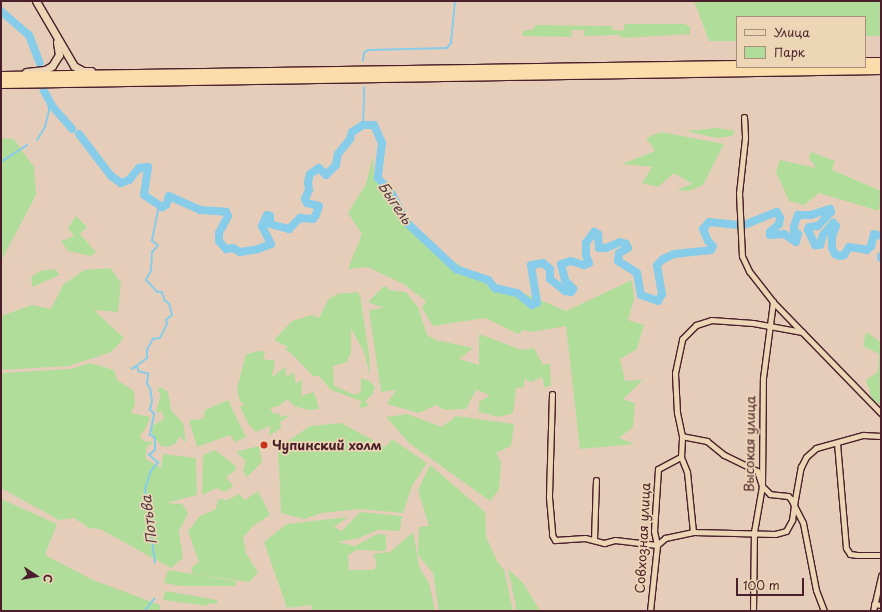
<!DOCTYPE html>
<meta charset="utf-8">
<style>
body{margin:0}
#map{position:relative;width:882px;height:612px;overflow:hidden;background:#e6cdba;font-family:"Playpen Sans",sans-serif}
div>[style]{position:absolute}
.green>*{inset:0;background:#b1dd9b}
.stream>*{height:1.5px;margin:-0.75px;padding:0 0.75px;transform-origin:0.75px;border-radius:0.75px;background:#87cde9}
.river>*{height:8px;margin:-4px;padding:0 4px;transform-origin:4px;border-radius:4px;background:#87cde9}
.roads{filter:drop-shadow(1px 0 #4a1f2b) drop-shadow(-1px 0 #4a1f2b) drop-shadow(0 1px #4a1f2b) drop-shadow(0 -1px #4a1f2b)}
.street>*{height:5px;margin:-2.5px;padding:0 2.5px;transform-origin:2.5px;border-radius:2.5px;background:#ecd6b5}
.secondary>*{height:7px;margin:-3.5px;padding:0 3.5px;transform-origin:3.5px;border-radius:3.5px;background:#ecd6b5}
.highway>*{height:9px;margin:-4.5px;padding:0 4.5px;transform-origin:4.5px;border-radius:4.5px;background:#fbddab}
.dots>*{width:11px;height:11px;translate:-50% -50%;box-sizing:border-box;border:2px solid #ecd6b5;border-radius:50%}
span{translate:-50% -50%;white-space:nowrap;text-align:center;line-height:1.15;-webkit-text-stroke:3.5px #ecd6b5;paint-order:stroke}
.street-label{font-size:13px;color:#4a1f2b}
.poi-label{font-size:13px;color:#4a1f2b;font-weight:700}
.left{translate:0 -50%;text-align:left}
.water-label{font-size:14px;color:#533948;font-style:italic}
.frame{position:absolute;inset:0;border:2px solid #4a1f2b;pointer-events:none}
.legend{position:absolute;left:736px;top:16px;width:130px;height:52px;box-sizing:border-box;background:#ecd6b5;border:1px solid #ab8d7e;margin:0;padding:5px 7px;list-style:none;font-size:12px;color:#4a1f2b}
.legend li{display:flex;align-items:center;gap:8px;height:20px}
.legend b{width:20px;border:1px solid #ab8d7e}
.north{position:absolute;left:16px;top:556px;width:40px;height:40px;-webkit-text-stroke:3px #ecd6b5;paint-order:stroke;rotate:102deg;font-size:11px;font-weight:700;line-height:16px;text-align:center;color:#4a1f2b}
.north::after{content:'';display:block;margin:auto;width:14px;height:18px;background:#4a1f2b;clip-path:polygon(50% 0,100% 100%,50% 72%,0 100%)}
.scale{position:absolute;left:736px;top:578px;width:68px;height:18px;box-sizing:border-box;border:2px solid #4a1f2b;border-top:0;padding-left:5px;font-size:12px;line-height:14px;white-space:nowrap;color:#4a1f2b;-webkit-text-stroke:3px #ecd6b5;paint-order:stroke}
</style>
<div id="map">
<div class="green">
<i style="clip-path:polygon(694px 1px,881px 1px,881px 36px,865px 36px,865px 17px,737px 17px,737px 41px,709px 41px)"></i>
<i style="clip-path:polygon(625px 24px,685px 24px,690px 27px,690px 34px,624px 38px,618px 35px,583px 36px,585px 30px,571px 30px,572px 37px,522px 36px,523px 31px,534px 29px,535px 25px,612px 26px,613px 30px,623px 31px)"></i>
<i style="clip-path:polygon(717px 128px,735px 131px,732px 136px,717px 138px,686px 131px)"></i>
<i style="clip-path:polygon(661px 132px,724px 144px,703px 185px,689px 191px,676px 190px,692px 184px,674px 173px,658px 187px,642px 183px,652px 167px,622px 164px,655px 151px,646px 138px)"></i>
<i style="clip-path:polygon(1px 138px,14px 139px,34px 167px,36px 195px,1px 261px)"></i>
<i style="clip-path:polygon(811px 152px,835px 161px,832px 170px,881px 191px,879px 211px,819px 193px,804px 205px,789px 201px,776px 172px,780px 160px,816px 168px,809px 158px)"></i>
<i style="clip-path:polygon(373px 156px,374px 178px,389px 192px,428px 242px,470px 273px,500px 288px,519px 291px,566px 311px,632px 280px,634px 299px,628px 320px,644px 325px,637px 349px,620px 359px,625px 381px,643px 380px,623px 399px,635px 403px,633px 427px,619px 438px,635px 444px,580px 449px,566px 326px,531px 332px,524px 330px,518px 334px,485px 318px,433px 326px,422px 308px,426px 301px,405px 285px,368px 267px,348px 269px,362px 234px,348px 213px,366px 184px)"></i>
<i style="clip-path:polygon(76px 216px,87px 227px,80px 234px,96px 252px,91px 256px,68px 251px,61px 241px,74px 236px,68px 228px)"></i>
<i style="clip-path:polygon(110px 268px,121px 283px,118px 312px,94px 310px,124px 338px,111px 352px,69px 366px,1px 370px,1px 316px,32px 305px,51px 309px,63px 285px,84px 270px)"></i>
<i style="clip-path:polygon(55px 269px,60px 275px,32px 287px,31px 277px,40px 271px)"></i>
<i style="clip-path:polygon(384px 286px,393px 291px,406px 292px,418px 307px,427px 335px,436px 340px,473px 348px,459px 359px,479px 365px,479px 334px,522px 350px,534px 348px,543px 365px,550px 363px,551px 385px,545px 388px,542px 377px,531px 382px,524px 379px,524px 387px,516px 388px,513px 413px,499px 417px,479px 412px,479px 402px,490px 395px,476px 390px,466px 409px,445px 410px,436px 405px,419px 413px,387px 404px,396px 390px,381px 392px,369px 310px,383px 308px,368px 302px)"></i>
<i style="clip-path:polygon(357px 292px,360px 295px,369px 354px,370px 376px,364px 352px,351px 328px,351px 352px,347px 362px,333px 366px,334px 386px,355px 395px,361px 392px,361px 378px,370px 381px,375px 387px,372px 395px,365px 401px,369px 406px,360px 408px,361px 401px,331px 390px,319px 376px,313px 376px,291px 353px,285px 350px,288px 347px,274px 340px,292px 321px,312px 315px,319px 318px,328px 300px,337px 294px)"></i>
<i style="clip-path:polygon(866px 332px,881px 342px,881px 405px,872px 399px,866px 380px,878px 372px,879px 354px,863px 346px)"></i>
<i style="clip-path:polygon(260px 351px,265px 352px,263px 359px,275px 361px,272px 377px,285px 367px,287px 377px,294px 372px,296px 384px,302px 379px,301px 396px,314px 392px,319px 409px,309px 410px,294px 406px,287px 399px,279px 406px,270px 408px,274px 414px,281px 413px,278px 417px,291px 415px,280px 422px,281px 428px,269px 436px,270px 426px,256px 432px,249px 425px,240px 407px,245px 404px,240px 402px,237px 389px,246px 354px)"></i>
<i style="clip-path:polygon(90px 363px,114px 370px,117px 380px,134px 391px,135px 404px,131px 413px,150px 417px,146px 428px,140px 435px,143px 441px,154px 442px,146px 448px,146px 459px,161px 468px,163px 454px,196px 458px,197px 495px,166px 503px,182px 504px,188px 513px,179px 531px,183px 558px,171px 568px,100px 529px,89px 528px,74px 518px,59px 520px,1px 488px,1px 373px,71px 369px)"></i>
<i style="clip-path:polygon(160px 387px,168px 392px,171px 410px,183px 423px,186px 443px,180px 436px,176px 443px,168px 447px,161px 446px,152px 434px,152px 426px,164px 419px,162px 412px,156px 412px,161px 394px,157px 390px)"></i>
<i style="clip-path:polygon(228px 400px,246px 437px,235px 442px,230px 435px,197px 447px,189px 420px,203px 419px,205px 410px)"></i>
<i style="clip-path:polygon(407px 414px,442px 427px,456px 416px,514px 424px,511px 446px,496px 453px,501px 462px,499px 490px,490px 501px,409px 443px,386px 417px)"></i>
<i style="clip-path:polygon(341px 423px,386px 447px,392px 439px,427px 463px,412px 486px,403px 513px,360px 509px,322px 513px,304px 519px,281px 513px,278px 448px,310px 426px)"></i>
<i style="clip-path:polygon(259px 446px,262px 462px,247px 477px,243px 471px,246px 461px,236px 452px)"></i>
<i style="clip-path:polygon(215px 450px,236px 466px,235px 471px,226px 477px,233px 486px,225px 492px,217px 488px,202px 495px,203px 455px)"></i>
<i style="clip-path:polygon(430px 465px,485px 512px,486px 536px,497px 561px,504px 570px,513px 611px,439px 611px,433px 573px,418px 555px,419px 527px,429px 526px,418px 490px)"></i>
<i style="clip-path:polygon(258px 491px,270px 515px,253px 526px,243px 537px,246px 553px,258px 573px,249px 582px,193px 574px,191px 568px,199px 562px,188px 531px,200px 516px,216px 509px,218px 499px,227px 500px,239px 494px,245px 500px)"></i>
<i style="clip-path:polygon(1px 499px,57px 524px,45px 555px,93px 580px,160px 605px,160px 611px,1px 611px)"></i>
<i style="clip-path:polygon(360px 512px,402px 516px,400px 531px,378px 530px,359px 538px,338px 542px,355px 546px,377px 534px,386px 535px,386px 551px,357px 550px,348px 555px,349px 570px,374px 570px,377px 565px,373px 554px,390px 552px,413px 532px,420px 569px,429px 583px,435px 611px,311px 611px,312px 605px,287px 608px,264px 542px,287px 524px,348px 517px,334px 527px,342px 531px)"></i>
<i style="clip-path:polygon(508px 569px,524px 584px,540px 611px,517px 611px)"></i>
<i style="clip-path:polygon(168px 570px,236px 581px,236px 586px,180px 586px,164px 583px)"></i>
<i style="clip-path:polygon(165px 591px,217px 600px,217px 604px,208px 603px,209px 606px,163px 600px)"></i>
</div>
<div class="stream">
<i style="left:363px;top:61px;width:8px;rotate:-83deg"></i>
<i style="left:364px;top:53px;width:5px;rotate:-37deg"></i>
<i style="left:368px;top:50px;width:79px;rotate:-1.5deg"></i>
<i style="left:447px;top:48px;width:6px;rotate:-51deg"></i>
<i style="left:451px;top:43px;width:42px;rotate:-84.6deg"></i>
<i style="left:363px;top:125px;width:37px;rotate:-88deg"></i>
<i style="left:37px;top:140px;width:15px;rotate:-58deg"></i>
<i style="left:45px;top:127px;width:16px;rotate:-76deg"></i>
<i style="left:49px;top:111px;width:13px;rotate:-94deg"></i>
<i style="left:1px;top:162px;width:31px;rotate:-33deg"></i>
<i style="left:155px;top:563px;width:75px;rotate:-97.7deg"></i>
<i style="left:145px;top:489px;width:19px;rotate:-72deg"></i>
<i style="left:151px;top:471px;width:11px;rotate:-49deg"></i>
<i style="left:158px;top:463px;width:12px;rotate:-138deg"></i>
<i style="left:149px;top:455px;width:8px;rotate:-40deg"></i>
<i style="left:155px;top:450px;width:12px;rotate:-90deg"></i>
<i style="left:155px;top:438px;width:6px;rotate:-149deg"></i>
<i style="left:150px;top:435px;width:21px;rotate:-79deg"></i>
<i style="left:154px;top:414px;width:6px;rotate:-135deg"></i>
<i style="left:150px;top:410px;width:9px;rotate:-77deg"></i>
<i style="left:152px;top:401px;width:12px;rotate:-99deg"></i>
<i style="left:150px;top:389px;width:6px;rotate:-121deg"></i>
<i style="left:147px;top:384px;width:10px;rotate:-84deg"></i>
<i style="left:148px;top:374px;width:9px;rotate:-167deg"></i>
<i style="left:139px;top:372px;width:5px;rotate:-112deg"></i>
<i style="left:137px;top:367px;width:5px;rotate:158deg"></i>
<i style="left:132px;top:369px;width:19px;rotate:-36deg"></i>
<i style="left:147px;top:358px;width:8px;rotate:-90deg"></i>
<i style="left:147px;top:350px;width:13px;rotate:-61deg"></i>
<i style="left:153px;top:339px;width:7px;rotate:-8deg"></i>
<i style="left:160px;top:338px;width:16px;rotate:-63deg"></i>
<i style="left:167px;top:324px;width:4px;rotate:-104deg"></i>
<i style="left:166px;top:320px;width:8px;rotate:-40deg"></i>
<i style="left:172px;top:315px;width:11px;rotate:-105deg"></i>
<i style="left:169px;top:304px;width:5px;rotate:-143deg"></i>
<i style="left:165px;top:301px;width:9px;rotate:-111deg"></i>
<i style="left:162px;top:293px;width:5px;rotate:-169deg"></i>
<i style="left:157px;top:292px;width:16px;rotate:-133deg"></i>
<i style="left:146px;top:280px;width:10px;rotate:-61deg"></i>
<i style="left:151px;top:271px;width:19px;rotate:-87deg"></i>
<i style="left:152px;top:252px;width:8px;rotate:-45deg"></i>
<i style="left:158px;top:246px;width:8px;rotate:-140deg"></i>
<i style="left:152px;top:241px;width:37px;rotate:-79deg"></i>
<i style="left:145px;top:611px;width:15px;rotate:-53deg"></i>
</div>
<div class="river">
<i style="left:1px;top:11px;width:37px;rotate:41deg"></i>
<i style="left:29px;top:35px;width:30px;rotate:69deg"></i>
<i style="left:44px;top:91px;width:18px;rotate:61deg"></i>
<i style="left:53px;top:107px;width:29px;rotate:49deg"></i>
<i style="left:79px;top:134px;width:53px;rotate:52.7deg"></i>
<i style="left:111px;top:176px;width:12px;rotate:35deg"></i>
<i style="left:121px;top:183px;width:9px;rotate:-21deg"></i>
<i style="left:129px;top:180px;width:16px;rotate:-50deg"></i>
<i style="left:139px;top:168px;width:9px;rotate:-6deg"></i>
<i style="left:148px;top:167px;width:28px;rotate:98deg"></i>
<i style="left:144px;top:195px;width:22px;rotate:34deg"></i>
<i style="left:162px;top:207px;width:4px;rotate:-27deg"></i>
<i style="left:166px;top:205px;width:9px;rotate:-72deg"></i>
<i style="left:169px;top:196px;width:34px;rotate:24deg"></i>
<i style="left:200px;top:210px;width:26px;rotate:4deg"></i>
<i style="left:226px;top:212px;width:4px;rotate:63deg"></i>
<i style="left:228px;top:216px;width:19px;rotate:118deg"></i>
<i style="left:219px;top:233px;width:8px;rotate:90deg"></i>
<i style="left:219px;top:241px;width:11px;rotate:49deg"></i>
<i style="left:226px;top:249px;width:7px;rotate:-8deg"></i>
<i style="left:233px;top:248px;width:8px;rotate:30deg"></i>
<i style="left:240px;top:252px;width:18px;rotate:-9deg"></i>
<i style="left:258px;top:249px;width:14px;rotate:-21deg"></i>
<i style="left:271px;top:244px;width:20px;rotate:-117deg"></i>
<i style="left:262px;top:226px;width:12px;rotate:-66deg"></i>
<i style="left:267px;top:215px;width:3px;rotate:18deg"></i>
<i style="left:270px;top:216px;width:8px;rotate:90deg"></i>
<i style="left:270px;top:224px;width:20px;rotate:15deg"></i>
<i style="left:289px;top:229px;width:16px;rotate:-45deg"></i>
<i style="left:300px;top:218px;width:13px;rotate:4deg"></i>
<i style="left:313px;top:219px;width:5px;rotate:-53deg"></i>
<i style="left:316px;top:215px;width:9px;rotate:-72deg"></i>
<i style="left:319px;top:206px;width:12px;rotate:-166deg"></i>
<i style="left:307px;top:203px;width:4px;rotate:-117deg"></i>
<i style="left:305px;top:199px;width:10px;rotate:-66deg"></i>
<i style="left:309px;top:190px;width:8px;rotate:-97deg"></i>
<i style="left:308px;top:182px;width:8px;rotate:-76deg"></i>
<i style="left:310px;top:174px;width:11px;rotate:-34deg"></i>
<i style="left:319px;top:168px;width:10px;rotate:45deg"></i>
<i style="left:326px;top:175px;width:14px;rotate:-45deg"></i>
<i style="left:336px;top:165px;width:11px;rotate:-80deg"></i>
<i style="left:338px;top:154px;width:19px;rotate:-51deg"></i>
<i style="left:350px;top:139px;width:7px;rotate:-74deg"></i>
<i style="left:352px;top:132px;width:13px;rotate:-32deg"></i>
<i style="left:363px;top:125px;width:11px"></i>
<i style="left:374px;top:125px;width:20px;rotate:66deg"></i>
<i style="left:382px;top:143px;width:35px;rotate:97deg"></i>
<i style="left:378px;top:178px;width:21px;rotate:49deg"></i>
<i style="left:392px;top:194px;width:31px;rotate:63deg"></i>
<i style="left:406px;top:222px;width:69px;rotate:43.2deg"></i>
<i style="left:456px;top:269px;width:34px;rotate:19deg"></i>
<i style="left:488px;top:280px;width:11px;rotate:49deg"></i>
<i style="left:495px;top:288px;width:23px;rotate:13deg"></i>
<i style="left:517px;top:293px;width:19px;rotate:39deg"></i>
<i style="left:532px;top:305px;width:5px;rotate:-22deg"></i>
<i style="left:537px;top:303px;width:38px;rotate:-99deg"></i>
<i style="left:531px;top:265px;width:12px;rotate:-9deg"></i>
<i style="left:543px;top:263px;width:9px;rotate:41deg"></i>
<i style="left:550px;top:269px;width:10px;rotate:90deg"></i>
<i style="left:550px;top:279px;width:19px;rotate:39deg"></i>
<i style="left:565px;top:291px;width:6px;rotate:9deg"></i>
<i style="left:571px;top:292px;width:4px;rotate:-56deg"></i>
<i style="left:573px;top:289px;width:12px;rotate:-132deg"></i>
<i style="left:565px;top:280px;width:16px;rotate:-104deg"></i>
<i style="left:561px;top:264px;width:10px;rotate:-17deg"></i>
<i style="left:571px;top:261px;width:14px;rotate:17deg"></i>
<i style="left:584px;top:265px;width:5px;rotate:-22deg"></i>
<i style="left:589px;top:263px;width:9px;rotate:-111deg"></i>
<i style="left:586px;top:255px;width:12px;rotate:-90deg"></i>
<i style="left:586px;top:243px;width:14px;rotate:-54deg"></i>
<i style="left:594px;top:232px;width:4px;rotate:27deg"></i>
<i style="left:598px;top:234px;width:14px;rotate:86deg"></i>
<i style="left:599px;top:248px;width:7px"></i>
<i style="left:606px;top:248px;width:15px;rotate:-23deg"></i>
<i style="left:620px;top:242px;width:6px;rotate:18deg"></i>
<i style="left:626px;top:244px;width:4px;rotate:63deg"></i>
<i style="left:628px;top:248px;width:10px;rotate:151deg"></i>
<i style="left:619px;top:253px;width:8px;rotate:97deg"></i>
<i style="left:618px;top:261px;width:22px;rotate:32deg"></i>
<i style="left:637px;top:273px;width:22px;rotate:80deg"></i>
<i style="left:641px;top:295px;width:18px;rotate:19deg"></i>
<i style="left:658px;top:301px;width:8px;rotate:-60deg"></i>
<i style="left:662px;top:294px;width:29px;rotate:-100deg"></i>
<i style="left:657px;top:265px;width:8px;rotate:-45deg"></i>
<i style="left:663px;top:259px;width:12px;rotate:-24deg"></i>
<i style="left:674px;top:254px;width:37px;rotate:-6deg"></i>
<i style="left:711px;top:250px;width:4px;rotate:-63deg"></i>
<i style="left:713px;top:246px;width:7px;rotate:-135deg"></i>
<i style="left:708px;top:241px;width:13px;rotate:-113deg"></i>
<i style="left:703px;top:229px;width:9px;rotate:-49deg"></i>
<i style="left:709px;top:222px;width:27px;rotate:6deg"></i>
<i style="left:744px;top:225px;width:35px;rotate:-22deg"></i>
<i style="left:777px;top:212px;width:7px;rotate:63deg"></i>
<i style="left:780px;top:218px;width:6px;rotate:99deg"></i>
<i style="left:779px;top:224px;width:12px;rotate:138deg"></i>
<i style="left:770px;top:232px;width:3px;rotate:90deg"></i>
<i style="left:770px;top:235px;width:14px;rotate:-4deg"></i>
<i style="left:784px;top:234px;width:14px;rotate:34deg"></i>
<i style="left:796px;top:242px;width:8px;rotate:-76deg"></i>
<i style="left:798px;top:234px;width:5px;rotate:-143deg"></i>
<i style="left:794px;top:231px;width:5px;rotate:-90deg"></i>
<i style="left:794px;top:226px;width:12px;rotate:-70deg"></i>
<i style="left:798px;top:215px;width:13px"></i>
<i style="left:811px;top:215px;width:20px;rotate:-18deg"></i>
<i style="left:830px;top:209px;width:3px;rotate:72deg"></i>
<i style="left:831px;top:212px;width:19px;rotate:133deg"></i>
<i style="left:818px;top:226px;width:9px;rotate:174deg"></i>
<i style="left:809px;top:227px;width:3px;rotate:108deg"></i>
<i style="left:808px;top:230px;width:17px;rotate:65deg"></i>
<i style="left:815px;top:245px;width:5px"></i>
<i style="left:820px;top:245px;width:10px;rotate:-73deg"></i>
<i style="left:823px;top:235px;width:16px;rotate:-50deg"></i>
<i style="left:833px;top:223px;width:4px;rotate:45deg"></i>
<i style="left:836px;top:226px;width:12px;rotate:110deg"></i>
<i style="left:832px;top:237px;width:11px;rotate:90deg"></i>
<i style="left:832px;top:248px;width:7px;rotate:63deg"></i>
<i style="left:835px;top:254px;width:5px;rotate:22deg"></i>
<i style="left:840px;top:256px;width:4px;rotate:-14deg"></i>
<i style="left:844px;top:255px;width:9px;rotate:-58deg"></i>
<i style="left:849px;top:247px;width:18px;rotate:9deg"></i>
<i style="left:867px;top:250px;width:6px;rotate:-45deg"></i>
<i style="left:871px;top:246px;width:12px;rotate:-76deg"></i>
<i style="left:874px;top:234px;width:7px;rotate:16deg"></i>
<i style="left:881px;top:256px;width:2px;rotate:90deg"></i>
</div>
<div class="roads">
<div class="street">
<i style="left:744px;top:117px;width:21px;rotate:87deg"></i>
<i style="left:745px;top:138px;width:55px;rotate:96.2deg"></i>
<i style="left:739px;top:193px;width:63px;rotate:87.3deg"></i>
<i style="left:742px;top:256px;width:17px;rotate:65deg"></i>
<i style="left:749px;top:271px;width:39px;rotate:52deg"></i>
<i style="left:773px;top:302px;width:155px;rotate:45.8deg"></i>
<i style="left:552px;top:394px;width:103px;rotate:91.7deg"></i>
<i style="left:549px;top:497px;width:38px;rotate:85deg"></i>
<i style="left:552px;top:535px;width:6px;rotate:59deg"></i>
<i style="left:555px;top:540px;width:30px;rotate:-4deg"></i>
<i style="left:585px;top:538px;width:20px;rotate:15deg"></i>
<i style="left:604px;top:543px;width:11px;rotate:-15deg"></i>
<i style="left:615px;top:540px;width:42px;rotate:6.8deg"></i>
<i style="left:657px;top:545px;width:11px;rotate:-41deg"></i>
<i style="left:665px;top:538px;width:29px;rotate:-12deg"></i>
<i style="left:693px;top:532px;width:82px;rotate:1.4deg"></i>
<i style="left:775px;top:534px;width:11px;rotate:-15deg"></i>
<i style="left:786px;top:531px;width:13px;rotate:-61deg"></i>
<i style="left:792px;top:520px;width:15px;rotate:-82deg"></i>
<i style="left:794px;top:505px;width:7px;rotate:-117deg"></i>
<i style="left:791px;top:499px;width:4px;rotate:-135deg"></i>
<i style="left:788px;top:496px;width:18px;rotate:-174deg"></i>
<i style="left:770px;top:494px;width:11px;rotate:-135deg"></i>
<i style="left:762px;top:486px;width:16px;rotate:-108deg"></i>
<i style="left:757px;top:471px;width:37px;rotate:-154deg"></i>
<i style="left:724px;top:455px;width:22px;rotate:-141deg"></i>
<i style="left:707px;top:441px;width:25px;rotate:-169deg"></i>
<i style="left:837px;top:443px;width:105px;rotate:85.1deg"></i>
<i style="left:846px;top:548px;width:7px;rotate:56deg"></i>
<i style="left:850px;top:554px;width:7px;rotate:8deg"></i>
<i style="left:857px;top:555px;width:24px"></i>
<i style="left:693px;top:532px;width:60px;rotate:-95.7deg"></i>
<i style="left:687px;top:472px;width:16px;rotate:-112deg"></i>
<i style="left:681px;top:457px;width:21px;rotate:-87deg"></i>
<i style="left:682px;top:436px;width:24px;rotate:-102deg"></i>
<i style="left:677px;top:413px;width:40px;rotate:-92.9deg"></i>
<i style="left:675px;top:373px;width:35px;rotate:-78deg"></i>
<i style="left:682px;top:339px;width:20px;rotate:-45deg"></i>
<i style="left:696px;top:325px;width:16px;rotate:-18deg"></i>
<i style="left:711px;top:320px;width:42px;rotate:4.1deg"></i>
<i style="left:753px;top:323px;width:50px;rotate:10.4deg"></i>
<i style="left:594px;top:540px;width:60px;rotate:-88.1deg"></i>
<i style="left:874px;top:604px;width:7px;rotate:8deg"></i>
<i style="left:650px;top:611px;width:66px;rotate:-83.9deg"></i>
<i style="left:657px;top:545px;width:14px;rotate:-102deg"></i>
<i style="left:654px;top:531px;width:62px;rotate:-86.3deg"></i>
<i style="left:658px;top:469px;width:26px;rotate:-28deg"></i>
<i style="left:753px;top:611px;width:79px;rotate:-89.3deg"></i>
<i style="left:754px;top:532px;width:47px;rotate:-80.1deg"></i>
<i style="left:762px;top:486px;width:108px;rotate:-89.5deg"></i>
<i style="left:763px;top:378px;width:77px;rotate:-82.5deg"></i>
<i style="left:824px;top:611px;width:22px;rotate:-111deg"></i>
<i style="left:816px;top:590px;width:68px;rotate:-101deg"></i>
<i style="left:803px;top:523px;width:20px;rotate:-117deg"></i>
<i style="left:794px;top:505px;width:39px;rotate:-80deg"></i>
<i style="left:801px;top:467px;width:11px;rotate:-63deg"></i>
<i style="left:806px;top:457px;width:13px;rotate:-42deg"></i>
<i style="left:816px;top:448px;width:49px;rotate:-15.5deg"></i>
<i style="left:863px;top:435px;width:18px;rotate:3deg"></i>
<i style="left:873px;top:611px;width:37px;rotate:-77deg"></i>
</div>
<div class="secondary">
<i style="left:36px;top:1px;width:75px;rotate:59.7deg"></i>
<i style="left:74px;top:66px;width:10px;rotate:29deg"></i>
<i style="left:83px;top:71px;width:8px"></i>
<i style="left:26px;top:72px;width:19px;rotate:-6deg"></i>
<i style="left:45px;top:70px;width:8px;rotate:-30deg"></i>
<i style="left:52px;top:66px;width:13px;rotate:-58deg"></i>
<i style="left:59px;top:55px;width:13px;rotate:-99deg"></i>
</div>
<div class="highway">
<i style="left:865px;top:62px;width:16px"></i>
<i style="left:1px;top:76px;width:736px;rotate:-0.86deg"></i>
<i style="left:1px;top:83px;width:880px;rotate:-0.91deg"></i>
</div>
</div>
<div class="dots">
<i style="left:264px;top:445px;background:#c8321e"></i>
</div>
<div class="street-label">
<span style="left:750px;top:444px;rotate:-89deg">Высокая улица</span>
<span style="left:643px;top:538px;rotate:-87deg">Совхозная улица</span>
</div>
<div class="poi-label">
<span class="left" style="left:272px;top:445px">Чупинский холм</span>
</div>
<div class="water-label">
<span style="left:395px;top:203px;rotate:56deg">Быгель</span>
<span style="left:149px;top:520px;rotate:-97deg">Потьва</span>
</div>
<div class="frame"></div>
<ul class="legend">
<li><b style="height:5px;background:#ecd6b5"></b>Улица</li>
<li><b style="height:11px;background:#b1dd9b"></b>Парк</li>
</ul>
<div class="north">С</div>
<div class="scale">100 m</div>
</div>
